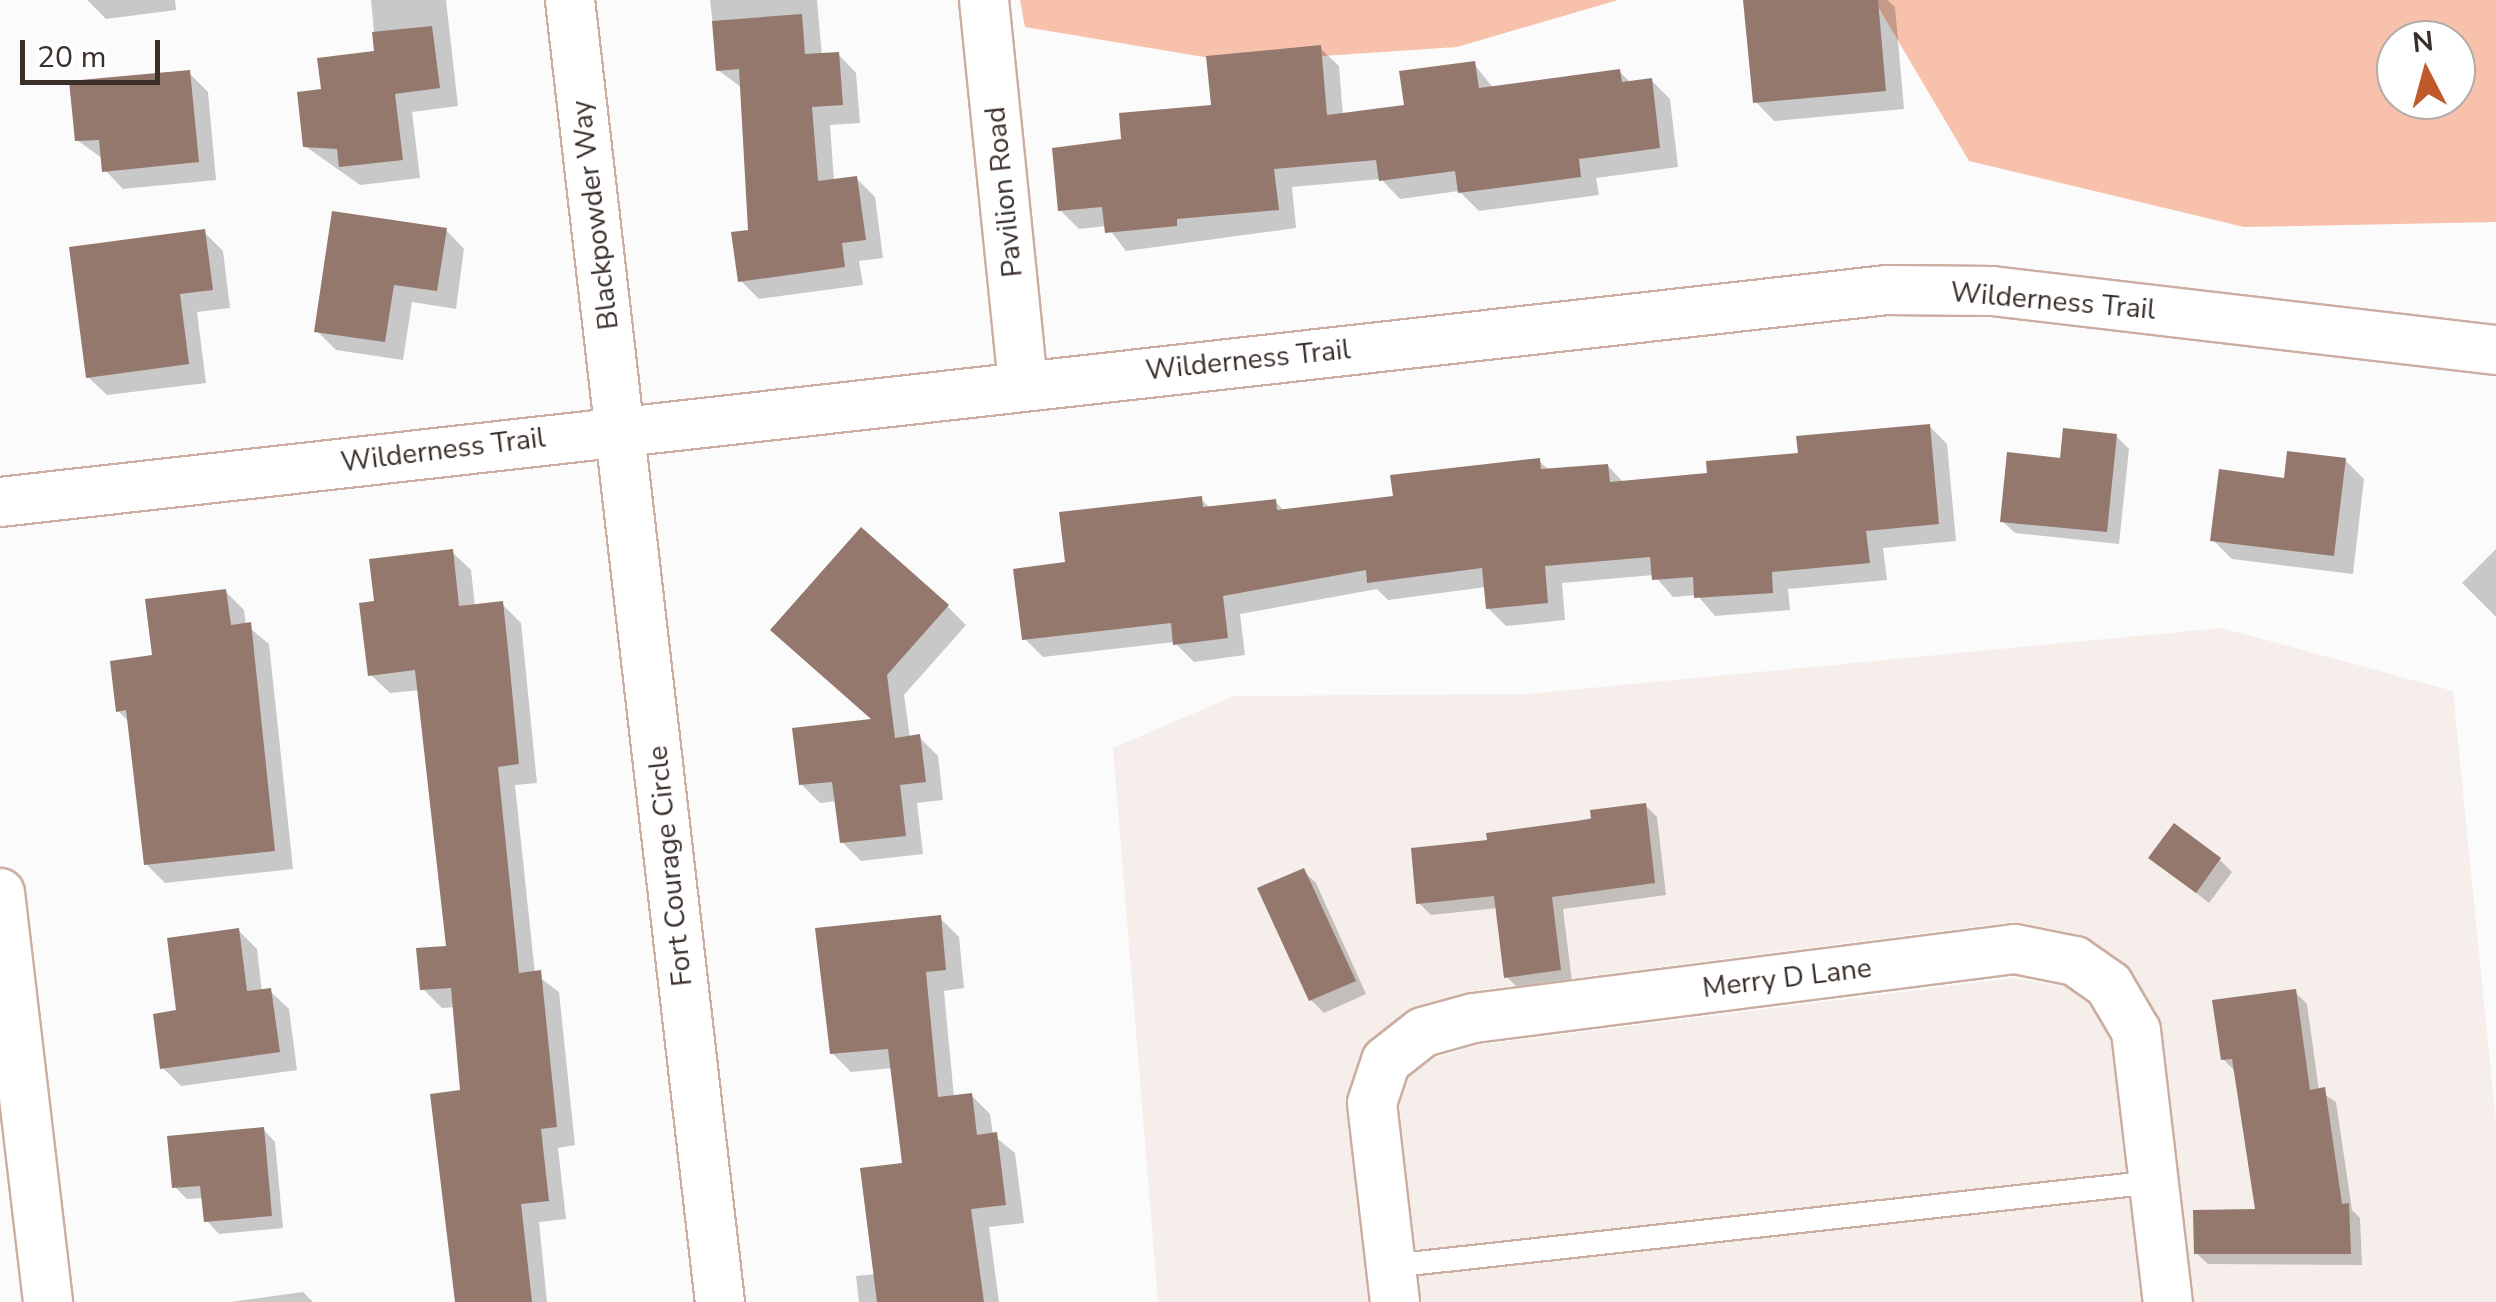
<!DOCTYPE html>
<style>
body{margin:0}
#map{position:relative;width:2496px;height:1302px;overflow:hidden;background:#fbfbfb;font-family:"Nunito Sans",sans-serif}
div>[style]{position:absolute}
.built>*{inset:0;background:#f6eeea}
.green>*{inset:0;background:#f8c1ab}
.shadow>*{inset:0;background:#0003}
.building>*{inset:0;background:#94786d}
.roads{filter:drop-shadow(2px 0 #cbada1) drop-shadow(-2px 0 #cbada1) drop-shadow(0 2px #cbada1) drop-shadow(0 -2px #cbada1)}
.lane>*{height:22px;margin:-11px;padding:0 11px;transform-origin:11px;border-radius:11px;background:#fff}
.street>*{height:48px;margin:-24px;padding:0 24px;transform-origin:24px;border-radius:24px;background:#fff}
span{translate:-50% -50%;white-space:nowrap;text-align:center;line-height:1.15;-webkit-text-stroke:10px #fff;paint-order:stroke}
.street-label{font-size:28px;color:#3b2f2a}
.north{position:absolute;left:2376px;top:20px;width:100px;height:100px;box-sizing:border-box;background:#fff;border:2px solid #b1acaa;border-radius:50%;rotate:354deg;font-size:28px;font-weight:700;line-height:40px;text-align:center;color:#3b2f2a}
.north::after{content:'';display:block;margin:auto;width:35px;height:45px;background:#bf592a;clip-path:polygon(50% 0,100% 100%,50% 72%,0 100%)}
.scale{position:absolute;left:20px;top:40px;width:140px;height:45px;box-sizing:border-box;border:5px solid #3b2f2a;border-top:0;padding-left:12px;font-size:30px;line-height:35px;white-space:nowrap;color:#3b2f2a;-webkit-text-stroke:8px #fff;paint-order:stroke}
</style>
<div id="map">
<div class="built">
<i style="clip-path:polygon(2222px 628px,2453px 691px,2496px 1123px,2496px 1302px,2192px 1302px,2156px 1016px,2129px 970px,2088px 938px,2011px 922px,1471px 991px,1410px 1010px,1372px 1039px,1349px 1093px,1371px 1302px,1158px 1302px,1113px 748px,1234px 696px,1527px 694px)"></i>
<i style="clip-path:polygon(2014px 978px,2066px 987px,2092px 1005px,2113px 1040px,2144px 1302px,1419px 1302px,1397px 1108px,1406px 1079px,1434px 1058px,1479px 1045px)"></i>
</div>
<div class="green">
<i style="clip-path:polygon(1020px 0,1618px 0,1457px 47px,1234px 62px,1025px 27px)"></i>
<i style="clip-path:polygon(evenodd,1874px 0,2496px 0,2496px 222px,2244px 227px,1969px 161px,1874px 0,2396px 40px,2456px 40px,2456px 100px,2396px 100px,2396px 40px)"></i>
</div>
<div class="shadow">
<i style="clip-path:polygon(87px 0,175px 0,176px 10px,106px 19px)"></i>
<i style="clip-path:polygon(371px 0,446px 0,458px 106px,412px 112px,420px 178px,360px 185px,305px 146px,323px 91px,376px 53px)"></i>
<i style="clip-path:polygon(710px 0,817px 0,822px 56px,838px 54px,856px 73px,860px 123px,830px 125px,834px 181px,856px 178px,875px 197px,883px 258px,859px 261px,863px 285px,759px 299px,740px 280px,751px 232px,742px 88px,718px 70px)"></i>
<i style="clip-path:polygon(1746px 0,1887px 0,1895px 7px,1904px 109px,1774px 121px,1756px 102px)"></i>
<i style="clip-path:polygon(1320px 48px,1339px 66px,1343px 116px,1407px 108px,1474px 64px,1494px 89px,1619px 71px,1631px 83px,1651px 80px,1670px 99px,1678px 167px,1596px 178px,1599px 195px,1479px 211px,1459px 191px,1400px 199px,1381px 179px,1292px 187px,1296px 228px,1126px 251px,1107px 226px,1079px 229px,1060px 210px,1124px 141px,1213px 107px)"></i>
<i style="clip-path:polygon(189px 73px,208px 92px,216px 180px,123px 189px,105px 170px,103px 159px,77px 140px)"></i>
<i style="clip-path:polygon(446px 230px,464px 249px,456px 309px,412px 302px,403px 360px,336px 350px,317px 331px)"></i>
<i style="clip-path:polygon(204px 232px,223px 251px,230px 308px,197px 312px,206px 383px,107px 395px,88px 377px)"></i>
<i style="clip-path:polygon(1929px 426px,1947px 444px,1956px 541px,1883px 548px,1887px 580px,1788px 589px,1790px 610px,1715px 616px,1697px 595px,1673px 597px,1654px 575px,1562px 583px,1565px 620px,1506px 626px,1488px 608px,1486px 587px,1388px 600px,1377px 589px,1240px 614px,1245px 655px,1194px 662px,1174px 642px,1043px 657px,1025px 639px,1068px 565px,1201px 499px,1211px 509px,1275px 501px,1285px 512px,1396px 498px,1539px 461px,1550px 471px,1608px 466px,1624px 483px,1710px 475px)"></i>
<i style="clip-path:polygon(2116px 436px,2129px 449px,2119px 544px,2015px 533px,2002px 521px,2062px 461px)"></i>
<i style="clip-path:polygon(2345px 460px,2364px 479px,2353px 574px,2232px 559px,2213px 540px,2286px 480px)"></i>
<i style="clip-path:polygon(2496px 549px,2496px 617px,2462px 583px)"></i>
<i style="clip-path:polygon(452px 552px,471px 570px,475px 607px,502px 604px,521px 623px,537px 783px,515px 785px,535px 974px,559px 992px,575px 1145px,558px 1148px,566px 1219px,539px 1222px,547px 1302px,455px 1302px,463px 1092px,456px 1007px,442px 1008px,423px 989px,448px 948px,420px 690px,390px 693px,371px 675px,376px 603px)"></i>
<i style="clip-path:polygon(225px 591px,244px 610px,246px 625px,269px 644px,293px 869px,165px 883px,146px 864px,130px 723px,118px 711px,155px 657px)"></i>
<i style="clip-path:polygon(947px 606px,966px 625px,904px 695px,910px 738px,919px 737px,938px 756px,943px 800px,917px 803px,923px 854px,861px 861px,842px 842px,837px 801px,820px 803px,801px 784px,874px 721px,792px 649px)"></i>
<i style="clip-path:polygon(1645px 805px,1657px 817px,1666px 895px,1563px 909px,1572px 982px,1519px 989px,1507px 977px,1498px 908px,1431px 915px,1419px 903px,1489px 842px)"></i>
<i style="clip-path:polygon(2151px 858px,2220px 860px,2232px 872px,2209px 903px)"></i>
<i style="clip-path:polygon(1303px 871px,1316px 883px,1366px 994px,1324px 1013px,1311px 1000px)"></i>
<i style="clip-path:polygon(940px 918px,959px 937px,964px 988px,944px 991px,954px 1097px,971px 1095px,990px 1114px,993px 1135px,1015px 1153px,1024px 1223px,989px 1227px,999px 1302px,859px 1302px,856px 1276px,876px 1274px,905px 1165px,893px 1068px,851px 1072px,832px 1053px)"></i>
<i style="clip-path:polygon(238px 930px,257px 949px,262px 992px,270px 991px,289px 1009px,297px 1070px,181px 1086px,163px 1068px,179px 1013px)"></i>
<i style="clip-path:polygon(2295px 992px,2307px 1004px,2319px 1091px,2336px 1102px,2352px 1210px,2360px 1218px,2362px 1265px,2208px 1264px,2196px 1253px,2258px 1212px,2235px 1071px,2223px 1059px)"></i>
<i style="clip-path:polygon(263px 1129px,275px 1142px,283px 1228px,219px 1234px,207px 1221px,204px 1198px,187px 1199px,175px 1187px)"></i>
<i style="clip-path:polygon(303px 1292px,313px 1302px,231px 1302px)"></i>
</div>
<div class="building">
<i style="clip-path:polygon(1743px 0,1878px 0,1886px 91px,1753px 103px)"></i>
<i style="clip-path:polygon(802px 14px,805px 54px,839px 52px,843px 105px,812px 107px,818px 181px,857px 176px,866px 240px,842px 243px,845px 267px,738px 282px,731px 232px,748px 230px,739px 69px,716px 71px,712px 21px)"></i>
<i style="clip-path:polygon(432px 26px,440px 88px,395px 94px,403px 160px,339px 167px,337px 149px,303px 147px,297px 92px,321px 89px,317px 58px,374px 51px,372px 32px)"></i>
<i style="clip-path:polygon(1321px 45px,1327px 115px,1404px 105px,1399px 71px,1475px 61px,1479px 88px,1620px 69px,1622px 82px,1652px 78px,1660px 148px,1579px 159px,1581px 177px,1458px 193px,1455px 171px,1379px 181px,1376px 160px,1274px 169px,1279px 210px,1177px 219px,1177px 226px,1105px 233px,1102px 207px,1058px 211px,1052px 148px,1121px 139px,1119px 113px,1211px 105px,1206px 56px)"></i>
<i style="clip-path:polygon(190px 70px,199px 162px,102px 172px,99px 140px,75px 141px,69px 81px)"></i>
<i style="clip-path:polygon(332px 211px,447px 228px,437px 291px,394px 285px,385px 342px,314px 332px)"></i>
<i style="clip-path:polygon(205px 229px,213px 290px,180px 294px,189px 364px,86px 378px,69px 247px)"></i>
<i style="clip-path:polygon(1930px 424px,1939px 524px,1866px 531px,1870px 563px,1772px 572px,1773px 593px,1694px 598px,1693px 577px,1652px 580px,1650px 557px,1545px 566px,1548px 603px,1486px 609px,1482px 568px,1367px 583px,1366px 570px,1223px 596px,1228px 638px,1173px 645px,1171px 623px,1022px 640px,1013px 569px,1065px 562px,1059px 512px,1202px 496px,1203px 507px,1276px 499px,1277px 510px,1393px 496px,1390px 475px,1540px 458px,1541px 469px,1608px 464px,1610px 482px,1707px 473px,1706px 461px,1798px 453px,1796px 436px)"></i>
<i style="clip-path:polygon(2063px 428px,2117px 434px,2107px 532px,2000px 522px,2007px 452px,2060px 458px)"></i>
<i style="clip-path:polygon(2287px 451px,2346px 458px,2334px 556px,2210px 541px,2219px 469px,2284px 478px)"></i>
<i style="clip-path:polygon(861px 527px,949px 605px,887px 675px,895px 738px,920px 734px,926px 782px,900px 785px,906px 836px,840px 843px,832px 782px,799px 785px,792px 728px,871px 719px,770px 630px)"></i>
<i style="clip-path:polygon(453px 549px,459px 606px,503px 601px,509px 659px,519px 764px,498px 767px,519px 973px,541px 970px,557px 1127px,541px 1129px,549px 1201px,521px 1204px,532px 1302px,455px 1302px,430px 1094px,460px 1090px,451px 988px,420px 990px,416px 948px,446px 946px,415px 670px,368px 676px,359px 603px,374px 601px,369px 559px)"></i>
<i style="clip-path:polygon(226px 589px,231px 625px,251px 622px,275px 851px,144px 865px,126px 710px,116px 712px,110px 661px,152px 655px,145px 599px)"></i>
<i style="clip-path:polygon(1646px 803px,1655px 883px,1552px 897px,1561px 970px,1504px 978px,1494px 896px,1416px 904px,1411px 848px,1487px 840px,1486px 833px,1591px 819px,1590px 810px)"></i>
<i style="clip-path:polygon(2174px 823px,2221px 858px,2196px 893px,2148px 858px)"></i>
<i style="clip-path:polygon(1304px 868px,1356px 981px,1309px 1001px,1257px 888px)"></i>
<i style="clip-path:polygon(941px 915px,946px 970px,926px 972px,938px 1097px,972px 1093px,977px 1135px,997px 1132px,1006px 1205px,971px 1209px,984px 1302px,877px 1302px,860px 1168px,902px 1163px,888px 1049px,830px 1054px,815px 928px)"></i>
<i style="clip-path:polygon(239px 928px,247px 991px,271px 988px,280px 1052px,160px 1069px,153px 1014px,176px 1010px,167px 938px)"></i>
<i style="clip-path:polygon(2296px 989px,2310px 1090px,2325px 1087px,2342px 1204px,2349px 1203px,2351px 1254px,2194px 1254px,2193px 1210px,2255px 1209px,2232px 1059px,2221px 1060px,2212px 1000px)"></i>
<i style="clip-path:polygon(264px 1127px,272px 1216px,204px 1222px,200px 1186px,172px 1188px,167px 1136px)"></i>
</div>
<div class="roads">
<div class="lane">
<i style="left:1391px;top:1266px;width:768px;rotate:-6.28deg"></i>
</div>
<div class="street">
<i style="left:570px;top:0;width:1311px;rotate:83.43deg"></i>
<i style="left:984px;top:0;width:386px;rotate:84.2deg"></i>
<i style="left:0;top:502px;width:1898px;rotate:-6.41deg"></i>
<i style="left:1886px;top:290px;width:106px;rotate:0.5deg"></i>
<i style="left:1992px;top:291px;width:507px;rotate:6.68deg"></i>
<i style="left:0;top:893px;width:412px;rotate:83.3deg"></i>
<i style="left:1395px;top:1302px;width:200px;rotate:-96.6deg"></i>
<i style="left:1372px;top:1103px;width:44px;rotate:-71.6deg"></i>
<i style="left:1386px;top:1061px;width:47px;rotate:-38.1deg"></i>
<i style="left:1423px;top:1032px;width:53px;rotate:-15.4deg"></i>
<i style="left:1474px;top:1018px;width:545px;rotate:-7.27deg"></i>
<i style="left:2015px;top:949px;width:61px;rotate:11.3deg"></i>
<i style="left:2075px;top:961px;width:42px;rotate:35.2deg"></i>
<i style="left:2109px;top:985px;width:53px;rotate:59.6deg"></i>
<i style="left:2136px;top:1031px;width:273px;rotate:83.3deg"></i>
</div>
</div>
<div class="street-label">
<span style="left:1004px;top:192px;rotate:-96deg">Pavilion Road</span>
<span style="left:595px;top:215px;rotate:-97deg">Blackpowder Way</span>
<span style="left:2053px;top:301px;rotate:5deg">Wilderness Trail</span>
<span style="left:1248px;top:360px;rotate:-6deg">Wilderness Trail</span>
<span style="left:443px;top:450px;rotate:-7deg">Wilderness Trail</span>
<span style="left:670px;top:866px;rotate:-96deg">Fort Courage Circle</span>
<span style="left:1787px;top:978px;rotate:-7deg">Merry D Lane</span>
</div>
<div class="north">N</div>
<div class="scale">20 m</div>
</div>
